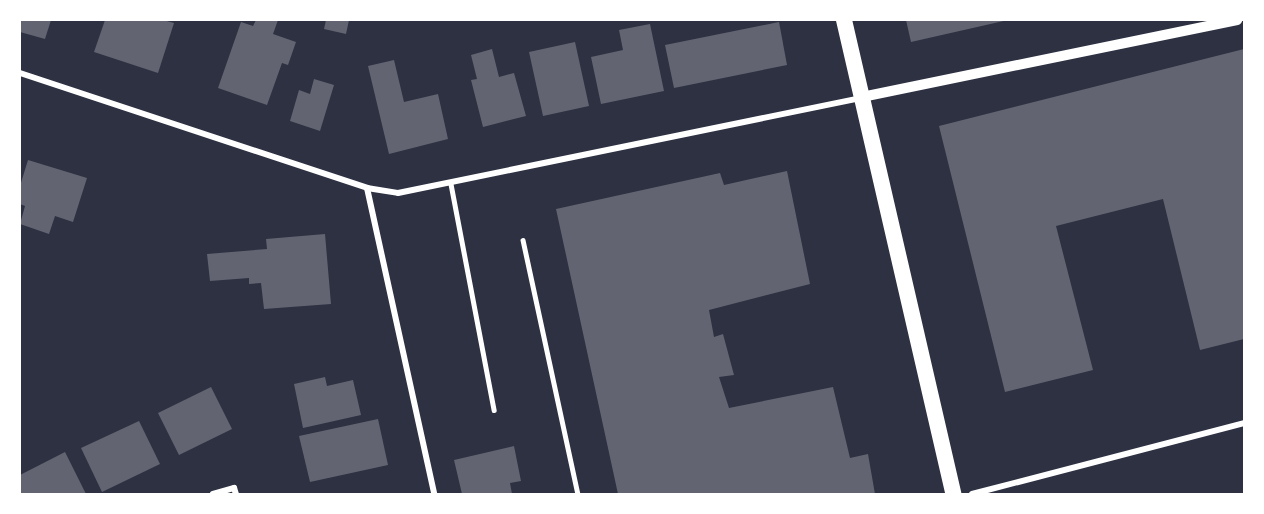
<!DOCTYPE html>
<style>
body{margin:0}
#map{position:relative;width:1264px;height:514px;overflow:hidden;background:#2d3142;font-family:"Sofia Sans Condensed",sans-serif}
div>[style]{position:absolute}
.building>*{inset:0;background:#626471}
.service>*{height:4.5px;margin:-2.25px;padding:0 2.25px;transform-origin:2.25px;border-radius:2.25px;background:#fff}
.minor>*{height:6px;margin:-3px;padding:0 3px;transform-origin:3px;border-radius:3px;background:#fff}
.tertiary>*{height:10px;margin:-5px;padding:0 5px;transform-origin:5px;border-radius:5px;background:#fff}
.trunk>*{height:16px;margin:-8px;padding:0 8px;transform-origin:8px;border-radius:8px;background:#fff}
span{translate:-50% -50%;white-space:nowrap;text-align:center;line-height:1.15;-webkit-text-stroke:6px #fff;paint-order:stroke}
.frame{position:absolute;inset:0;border:21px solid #fff;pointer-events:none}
</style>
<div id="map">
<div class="building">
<i style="clip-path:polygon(20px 20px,51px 20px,45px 39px,20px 32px)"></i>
<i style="clip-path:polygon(105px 20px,163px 20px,174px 23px,158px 73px,94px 52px)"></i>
<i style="clip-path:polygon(256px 20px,278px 20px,273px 34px,296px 42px,288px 65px,282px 63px,267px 105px,218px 88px,241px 22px,253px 26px)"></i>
<i style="clip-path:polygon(326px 20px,349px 20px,346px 34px,324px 29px)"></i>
<i style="clip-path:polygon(906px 20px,1008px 20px,911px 42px)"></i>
<i style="clip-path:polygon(779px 22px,787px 65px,674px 88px,665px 45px)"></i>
<i style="clip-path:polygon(650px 24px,664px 91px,601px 104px,591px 57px,623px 50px,619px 30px)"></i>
<i style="clip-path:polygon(575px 42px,589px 106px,543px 116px,529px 52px)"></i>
<i style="clip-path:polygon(492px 49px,499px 77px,514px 73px,526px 116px,483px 127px,471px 80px,477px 79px,471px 55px)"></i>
<i style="clip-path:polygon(1244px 49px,1244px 339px,1200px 350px,1163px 199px,1056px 226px,1093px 370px,1005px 392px,939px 126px)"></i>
<i style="clip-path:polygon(394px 60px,404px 102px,438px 94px,448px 139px,389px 154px,368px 66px)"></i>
<i style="clip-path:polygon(314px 79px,334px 85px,320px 131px,290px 121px,299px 90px,310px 94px)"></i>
<i style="clip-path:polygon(28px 160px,87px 178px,73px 222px,55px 216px,49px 234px,20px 224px,25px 206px,20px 204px,20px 186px)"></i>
<i style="clip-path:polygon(787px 171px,810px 284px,709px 310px,714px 337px,723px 334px,734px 375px,719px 377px,729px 408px,833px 387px,850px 458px,868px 454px,875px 494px,618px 494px,556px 209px,720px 173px,724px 185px)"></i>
<i style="clip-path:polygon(325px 234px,331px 304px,264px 309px,261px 283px,249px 284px,249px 278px,210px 281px,207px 254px,267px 249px,266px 239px)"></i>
<i style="clip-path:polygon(325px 377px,327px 386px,353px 380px,361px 415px,303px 428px,294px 384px)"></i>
<i style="clip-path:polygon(211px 387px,232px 429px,179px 455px,158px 413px)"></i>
<i style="clip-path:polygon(378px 419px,388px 465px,310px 482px,299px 436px)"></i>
<i style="clip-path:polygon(139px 421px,160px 464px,102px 492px,81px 448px)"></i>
<i style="clip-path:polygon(514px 446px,521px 481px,510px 483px,512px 494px,462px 494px,454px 460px)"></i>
<i style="clip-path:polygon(65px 452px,86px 494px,20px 494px,20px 475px)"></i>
</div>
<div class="service">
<i style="left:451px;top:184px;width:230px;rotate:79.2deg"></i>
<i style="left:523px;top:240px;width:260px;rotate:77.8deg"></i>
</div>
<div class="minor">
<i style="left:20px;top:73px;width:366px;rotate:18.3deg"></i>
<i style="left:367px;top:188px;width:31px;rotate:9deg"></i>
<i style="left:398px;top:193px;width:472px;rotate:-11.6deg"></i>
<i style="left:367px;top:188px;width:313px;rotate:77.6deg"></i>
<i style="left:213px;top:494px;width:22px;rotate:-16deg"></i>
<i style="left:234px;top:488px;width:6px;rotate:72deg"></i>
<i style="left:972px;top:494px;width:281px;rotate:-14.6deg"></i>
</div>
<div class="tertiary">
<i style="left:862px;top:97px;width:383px;rotate:-11.6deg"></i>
</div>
<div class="trunk">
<i style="left:844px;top:20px;width:486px;rotate:77deg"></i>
</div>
<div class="frame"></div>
</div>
